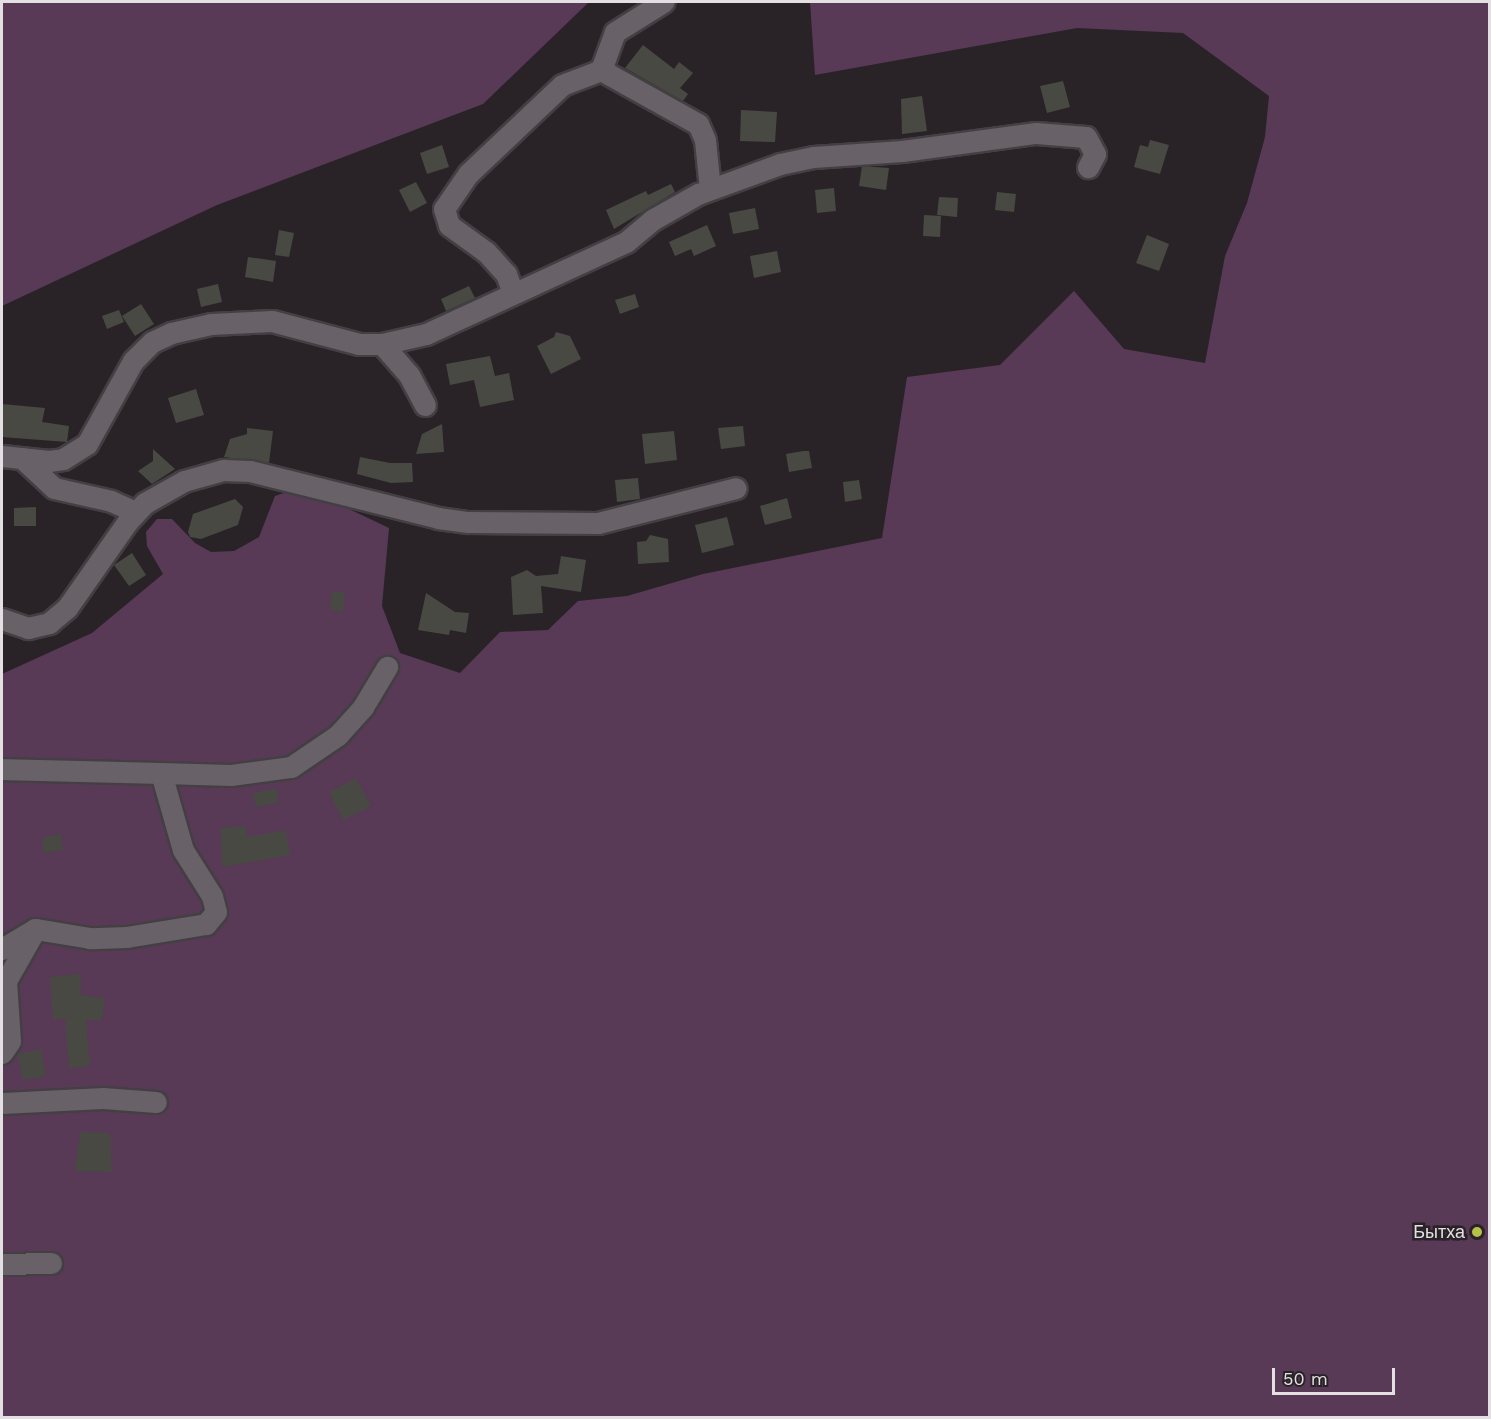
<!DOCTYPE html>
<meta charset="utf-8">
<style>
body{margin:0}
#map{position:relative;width:1491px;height:1419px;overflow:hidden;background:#292328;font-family:"Work Sans",sans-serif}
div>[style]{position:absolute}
.green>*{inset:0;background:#583956}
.building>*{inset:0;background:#484942}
.roads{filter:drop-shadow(2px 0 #433f43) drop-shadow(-2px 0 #433f43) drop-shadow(0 2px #433f43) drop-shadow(0 -2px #433f43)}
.minor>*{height:21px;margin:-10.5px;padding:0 10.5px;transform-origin:10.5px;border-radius:10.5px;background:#686167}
.dots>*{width:16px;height:16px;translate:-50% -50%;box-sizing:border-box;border:3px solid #292328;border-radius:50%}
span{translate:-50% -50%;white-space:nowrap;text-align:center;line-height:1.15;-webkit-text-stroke:5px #292328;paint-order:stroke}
.poi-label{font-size:18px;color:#e3dfe2}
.right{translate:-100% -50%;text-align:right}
.frame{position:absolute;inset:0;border:3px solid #e3dfe2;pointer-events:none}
.scale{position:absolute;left:1272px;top:1368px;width:123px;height:27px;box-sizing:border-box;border:3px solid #e3dfe2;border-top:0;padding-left:8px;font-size:18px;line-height:21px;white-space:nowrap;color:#e3dfe2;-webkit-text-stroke:4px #292328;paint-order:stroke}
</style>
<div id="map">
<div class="green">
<i style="clip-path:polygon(2px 2px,589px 2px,483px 104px,217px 205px,2px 306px)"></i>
<i style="clip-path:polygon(810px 2px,1489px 2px,1489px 1417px,2px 1418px,2px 674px,92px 633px,163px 574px,147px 546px,146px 532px,157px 519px,172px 519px,195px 543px,211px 552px,234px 551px,259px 537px,275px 496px,287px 492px,328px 499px,389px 528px,382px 606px,400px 653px,460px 673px,500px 632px,548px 630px,578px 601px,627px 596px,703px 574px,882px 538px,907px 377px,1000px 365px,1074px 291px,1124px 349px,1205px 363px,1225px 256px,1247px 203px,1265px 137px,1269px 96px,1183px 33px,1077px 28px,815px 75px)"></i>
</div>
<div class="building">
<i style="clip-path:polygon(643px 45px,674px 69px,679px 62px,693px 73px,680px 88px,688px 94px,683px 101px,625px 68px)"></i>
<i style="clip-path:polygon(1063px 81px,1070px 107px,1047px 113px,1040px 86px)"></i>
<i style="clip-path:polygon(922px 96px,927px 131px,902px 134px,901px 99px)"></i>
<i style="clip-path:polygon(741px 110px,777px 112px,775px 142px,740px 141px)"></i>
<i style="clip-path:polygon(1150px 140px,1169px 145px,1160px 174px,1134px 167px,1140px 145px,1148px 147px)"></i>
<i style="clip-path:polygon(442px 145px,449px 167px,427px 174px,420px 153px)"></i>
<i style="clip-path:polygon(862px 166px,889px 168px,886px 190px,859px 186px)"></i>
<i style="clip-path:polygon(416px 182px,427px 203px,410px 212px,399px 190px)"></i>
<i style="clip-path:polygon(671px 184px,675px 192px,614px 229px,606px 210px,646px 191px,648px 195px)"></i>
<i style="clip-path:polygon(834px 188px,836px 211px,817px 213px,815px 190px)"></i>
<i style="clip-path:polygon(997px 192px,1016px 194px,1014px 212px,995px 210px)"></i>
<i style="clip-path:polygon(939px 197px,958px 198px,957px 217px,937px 215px)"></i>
<i style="clip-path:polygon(755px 208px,759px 229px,733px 234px,729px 213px)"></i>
<i style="clip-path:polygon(924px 215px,941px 216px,940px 237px,923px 236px)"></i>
<i style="clip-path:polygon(707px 225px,716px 246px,694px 256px,691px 249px,675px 256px,669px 242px)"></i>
<i style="clip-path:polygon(279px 230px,294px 233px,289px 257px,275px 255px)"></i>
<i style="clip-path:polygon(1147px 235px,1169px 244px,1159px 271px,1136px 263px)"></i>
<i style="clip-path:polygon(777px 251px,781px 272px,754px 278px,750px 256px)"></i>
<i style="clip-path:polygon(248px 257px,276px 261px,273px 282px,245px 277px)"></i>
<i style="clip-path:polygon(218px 284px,222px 302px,201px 307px,197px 289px)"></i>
<i style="clip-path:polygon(469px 286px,475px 298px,446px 311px,441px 299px)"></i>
<i style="clip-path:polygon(635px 294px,639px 307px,620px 314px,615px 300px)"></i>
<i style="clip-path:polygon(141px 304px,154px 324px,135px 336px,122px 316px)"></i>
<i style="clip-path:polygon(119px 310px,124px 322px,107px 329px,102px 316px)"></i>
<i style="clip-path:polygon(556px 332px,570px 336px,581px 359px,551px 374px,537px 346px,554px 337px)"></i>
<i style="clip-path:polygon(490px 356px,495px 376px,509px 373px,514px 400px,480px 407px,474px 380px,450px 385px,446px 364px)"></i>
<i style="clip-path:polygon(196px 389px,204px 415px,176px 423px,168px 398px)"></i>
<i style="clip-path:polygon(2px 404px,45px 408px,42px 422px,69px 426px,67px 442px,2px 437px)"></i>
<i style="clip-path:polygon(442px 424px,444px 452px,416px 454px,422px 434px)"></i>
<i style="clip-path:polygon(743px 426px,745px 446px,721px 449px,718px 428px)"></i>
<i style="clip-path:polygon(247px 428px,273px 431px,269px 463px,224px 457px,230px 439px,247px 434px)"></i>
<i style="clip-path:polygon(674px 431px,677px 460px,645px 464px,642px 434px)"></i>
<i style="clip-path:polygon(153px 449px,175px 469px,152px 484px,138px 471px,153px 461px)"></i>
<i style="clip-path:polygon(803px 451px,809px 451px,812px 468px,789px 472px,786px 454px)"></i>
<i style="clip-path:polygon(360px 457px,390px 463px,412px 463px,413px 482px,391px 483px,357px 474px)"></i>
<i style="clip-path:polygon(638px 478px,640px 499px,617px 502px,615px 480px)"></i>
<i style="clip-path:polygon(859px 480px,862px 499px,845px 502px,843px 482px)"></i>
<i style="clip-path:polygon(787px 498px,792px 518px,765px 525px,760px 506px)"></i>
<i style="clip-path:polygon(235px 499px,243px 507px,238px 525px,201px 539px,190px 537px,188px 532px,193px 514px)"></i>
<i style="clip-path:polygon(36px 507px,36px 526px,14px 526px,14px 508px)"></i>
<i style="clip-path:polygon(727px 517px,734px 545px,702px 553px,695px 525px)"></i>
<i style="clip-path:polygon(650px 535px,668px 539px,669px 562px,638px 564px,637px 542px,646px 541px)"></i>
<i style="clip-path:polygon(132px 553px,146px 575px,129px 586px,114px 565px)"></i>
<i style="clip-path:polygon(561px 556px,586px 560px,581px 592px,541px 586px,543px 613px,513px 615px,511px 577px,527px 570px,536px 576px,558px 574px)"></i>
<i style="clip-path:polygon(332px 591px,345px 592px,343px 612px,330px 610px)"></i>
<i style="clip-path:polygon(426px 593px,455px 612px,469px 613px,466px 633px,450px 630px,449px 635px,418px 630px)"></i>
<i style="clip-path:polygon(356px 778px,371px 806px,343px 820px,329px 792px)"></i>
<i style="clip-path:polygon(276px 788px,279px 802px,256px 807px,253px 793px)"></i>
<i style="clip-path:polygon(246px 826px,247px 837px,286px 830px,290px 855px,223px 867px,220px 828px)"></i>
<i style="clip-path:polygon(61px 834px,63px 850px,44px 853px,42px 837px)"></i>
<i style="clip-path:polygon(80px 974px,81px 995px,105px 998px,102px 1020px,86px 1020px,90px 1066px,69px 1068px,65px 1019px,53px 1019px,50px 977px)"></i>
<i style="clip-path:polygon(41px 1049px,46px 1076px,23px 1080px,18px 1054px)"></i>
<i style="clip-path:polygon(80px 1132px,110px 1133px,112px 1172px,75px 1171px)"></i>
</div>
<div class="roads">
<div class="minor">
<i style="left:601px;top:70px;width:111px;rotate:29.1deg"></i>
<i style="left:698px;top:124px;width:17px;rotate:66deg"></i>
<i style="left:705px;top:140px;width:49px;rotate:84.2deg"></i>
<i style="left:513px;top:293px;width:20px;rotate:-110deg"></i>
<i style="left:506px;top:274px;width:30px;rotate:-132deg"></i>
<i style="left:486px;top:252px;width:46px;rotate:-143.9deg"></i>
<i style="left:449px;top:225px;width:17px;rotate:-107deg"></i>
<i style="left:444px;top:209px;width:42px;rotate:-55.6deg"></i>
<i style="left:468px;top:174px;width:129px;rotate:-43.4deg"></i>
<i style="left:562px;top:85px;width:42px;rotate:-21deg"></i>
<i style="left:601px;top:70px;width:40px;rotate:-69.8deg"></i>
<i style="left:615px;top:32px;width:57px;rotate:-32deg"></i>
<i style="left:382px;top:344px;width:41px;rotate:48.9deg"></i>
<i style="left:409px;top:375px;width:34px;rotate:62deg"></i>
<i style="left:2px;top:456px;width:47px;rotate:6.1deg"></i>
<i style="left:49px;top:461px;width:14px;rotate:-8deg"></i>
<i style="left:63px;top:459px;width:28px;rotate:-32deg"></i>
<i style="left:87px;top:444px;width:95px;rotate:-61deg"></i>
<i style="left:133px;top:361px;width:27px;rotate:-45deg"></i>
<i style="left:152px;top:342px;width:21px;rotate:-25deg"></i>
<i style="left:171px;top:333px;width:41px;rotate:-12.7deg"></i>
<i style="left:211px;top:324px;width:61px;rotate:-2.8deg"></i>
<i style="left:272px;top:321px;width:90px;rotate:14.8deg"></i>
<i style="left:359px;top:344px;width:23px"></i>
<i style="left:382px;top:344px;width:45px;rotate:-12.8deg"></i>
<i style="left:426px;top:334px;width:220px;rotate:-24.7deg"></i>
<i style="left:626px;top:242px;width:34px;rotate:-40deg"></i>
<i style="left:652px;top:220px;width:53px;rotate:-29.5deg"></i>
<i style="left:698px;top:194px;width:87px;rotate:-20.1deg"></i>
<i style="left:780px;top:164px;width:34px;rotate:-12deg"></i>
<i style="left:813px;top:157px;width:89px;rotate:-3.9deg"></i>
<i style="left:902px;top:151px;width:135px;rotate:-7.7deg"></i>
<i style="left:1036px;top:133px;width:50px;rotate:4.6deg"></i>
<i style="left:1086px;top:137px;width:19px;rotate:62deg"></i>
<i style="left:1095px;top:154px;width:15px;rotate:118deg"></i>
<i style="left:22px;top:458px;width:44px;rotate:43.2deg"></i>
<i style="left:54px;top:488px;width:58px;rotate:12.8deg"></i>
<i style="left:111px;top:501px;width:27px;rotate:24deg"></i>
<i style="left:2px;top:619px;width:28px;rotate:19deg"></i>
<i style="left:28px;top:628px;width:22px;rotate:-13deg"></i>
<i style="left:49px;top:623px;width:23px;rotate:-40deg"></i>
<i style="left:67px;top:608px;width:106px;rotate:-55deg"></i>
<i style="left:128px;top:521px;width:25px;rotate:-47deg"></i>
<i style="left:145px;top:503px;width:45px;rotate:-29.4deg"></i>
<i style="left:184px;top:481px;width:41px;rotate:-15.8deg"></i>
<i style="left:223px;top:470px;width:27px;rotate:2deg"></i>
<i style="left:250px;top:471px;width:194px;rotate:14deg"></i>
<i style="left:438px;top:518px;width:30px;rotate:8deg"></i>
<i style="left:468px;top:522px;width:130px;rotate:0.4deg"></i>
<i style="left:598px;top:523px;width:142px;rotate:-14.2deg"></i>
<i style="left:2px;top:769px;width:159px;rotate:1.4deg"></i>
<i style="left:161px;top:773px;width:80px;rotate:74.1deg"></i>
<i style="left:183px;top:850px;width:54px;rotate:57.8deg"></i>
<i style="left:212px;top:896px;width:16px;rotate:76deg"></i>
<i style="left:216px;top:912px;width:16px;rotate:130deg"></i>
<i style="left:206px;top:924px;width:80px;rotate:170.7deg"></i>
<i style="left:127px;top:937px;width:37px;rotate:178deg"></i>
<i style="left:90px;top:938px;width:56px;rotate:-170.7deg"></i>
<i style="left:35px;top:929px;width:39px;rotate:149deg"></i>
<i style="left:161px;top:773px;width:70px;rotate:1.6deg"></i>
<i style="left:231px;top:775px;width:61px;rotate:-7.6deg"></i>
<i style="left:291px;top:767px;width:57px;rotate:-34.2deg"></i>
<i style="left:338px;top:735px;width:38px;rotate:-48deg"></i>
<i style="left:363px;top:707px;width:47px;rotate:-59deg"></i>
<i style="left:2px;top:1053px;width:14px;rotate:-56deg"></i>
<i style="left:10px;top:1041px;width:60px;rotate:-93.8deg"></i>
<i style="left:6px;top:981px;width:59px;rotate:-60.4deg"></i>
<i style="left:2px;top:1103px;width:101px;rotate:-2.8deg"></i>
<i style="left:103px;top:1098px;width:53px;rotate:4.3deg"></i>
<i style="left:2px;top:1264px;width:49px;rotate:-1.2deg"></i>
</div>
</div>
<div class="dots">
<i style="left:1477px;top:1232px;background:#b7c148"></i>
</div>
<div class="poi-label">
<span class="right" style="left:1465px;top:1232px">Бытха</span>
</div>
<div class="frame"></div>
<div class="scale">50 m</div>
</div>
